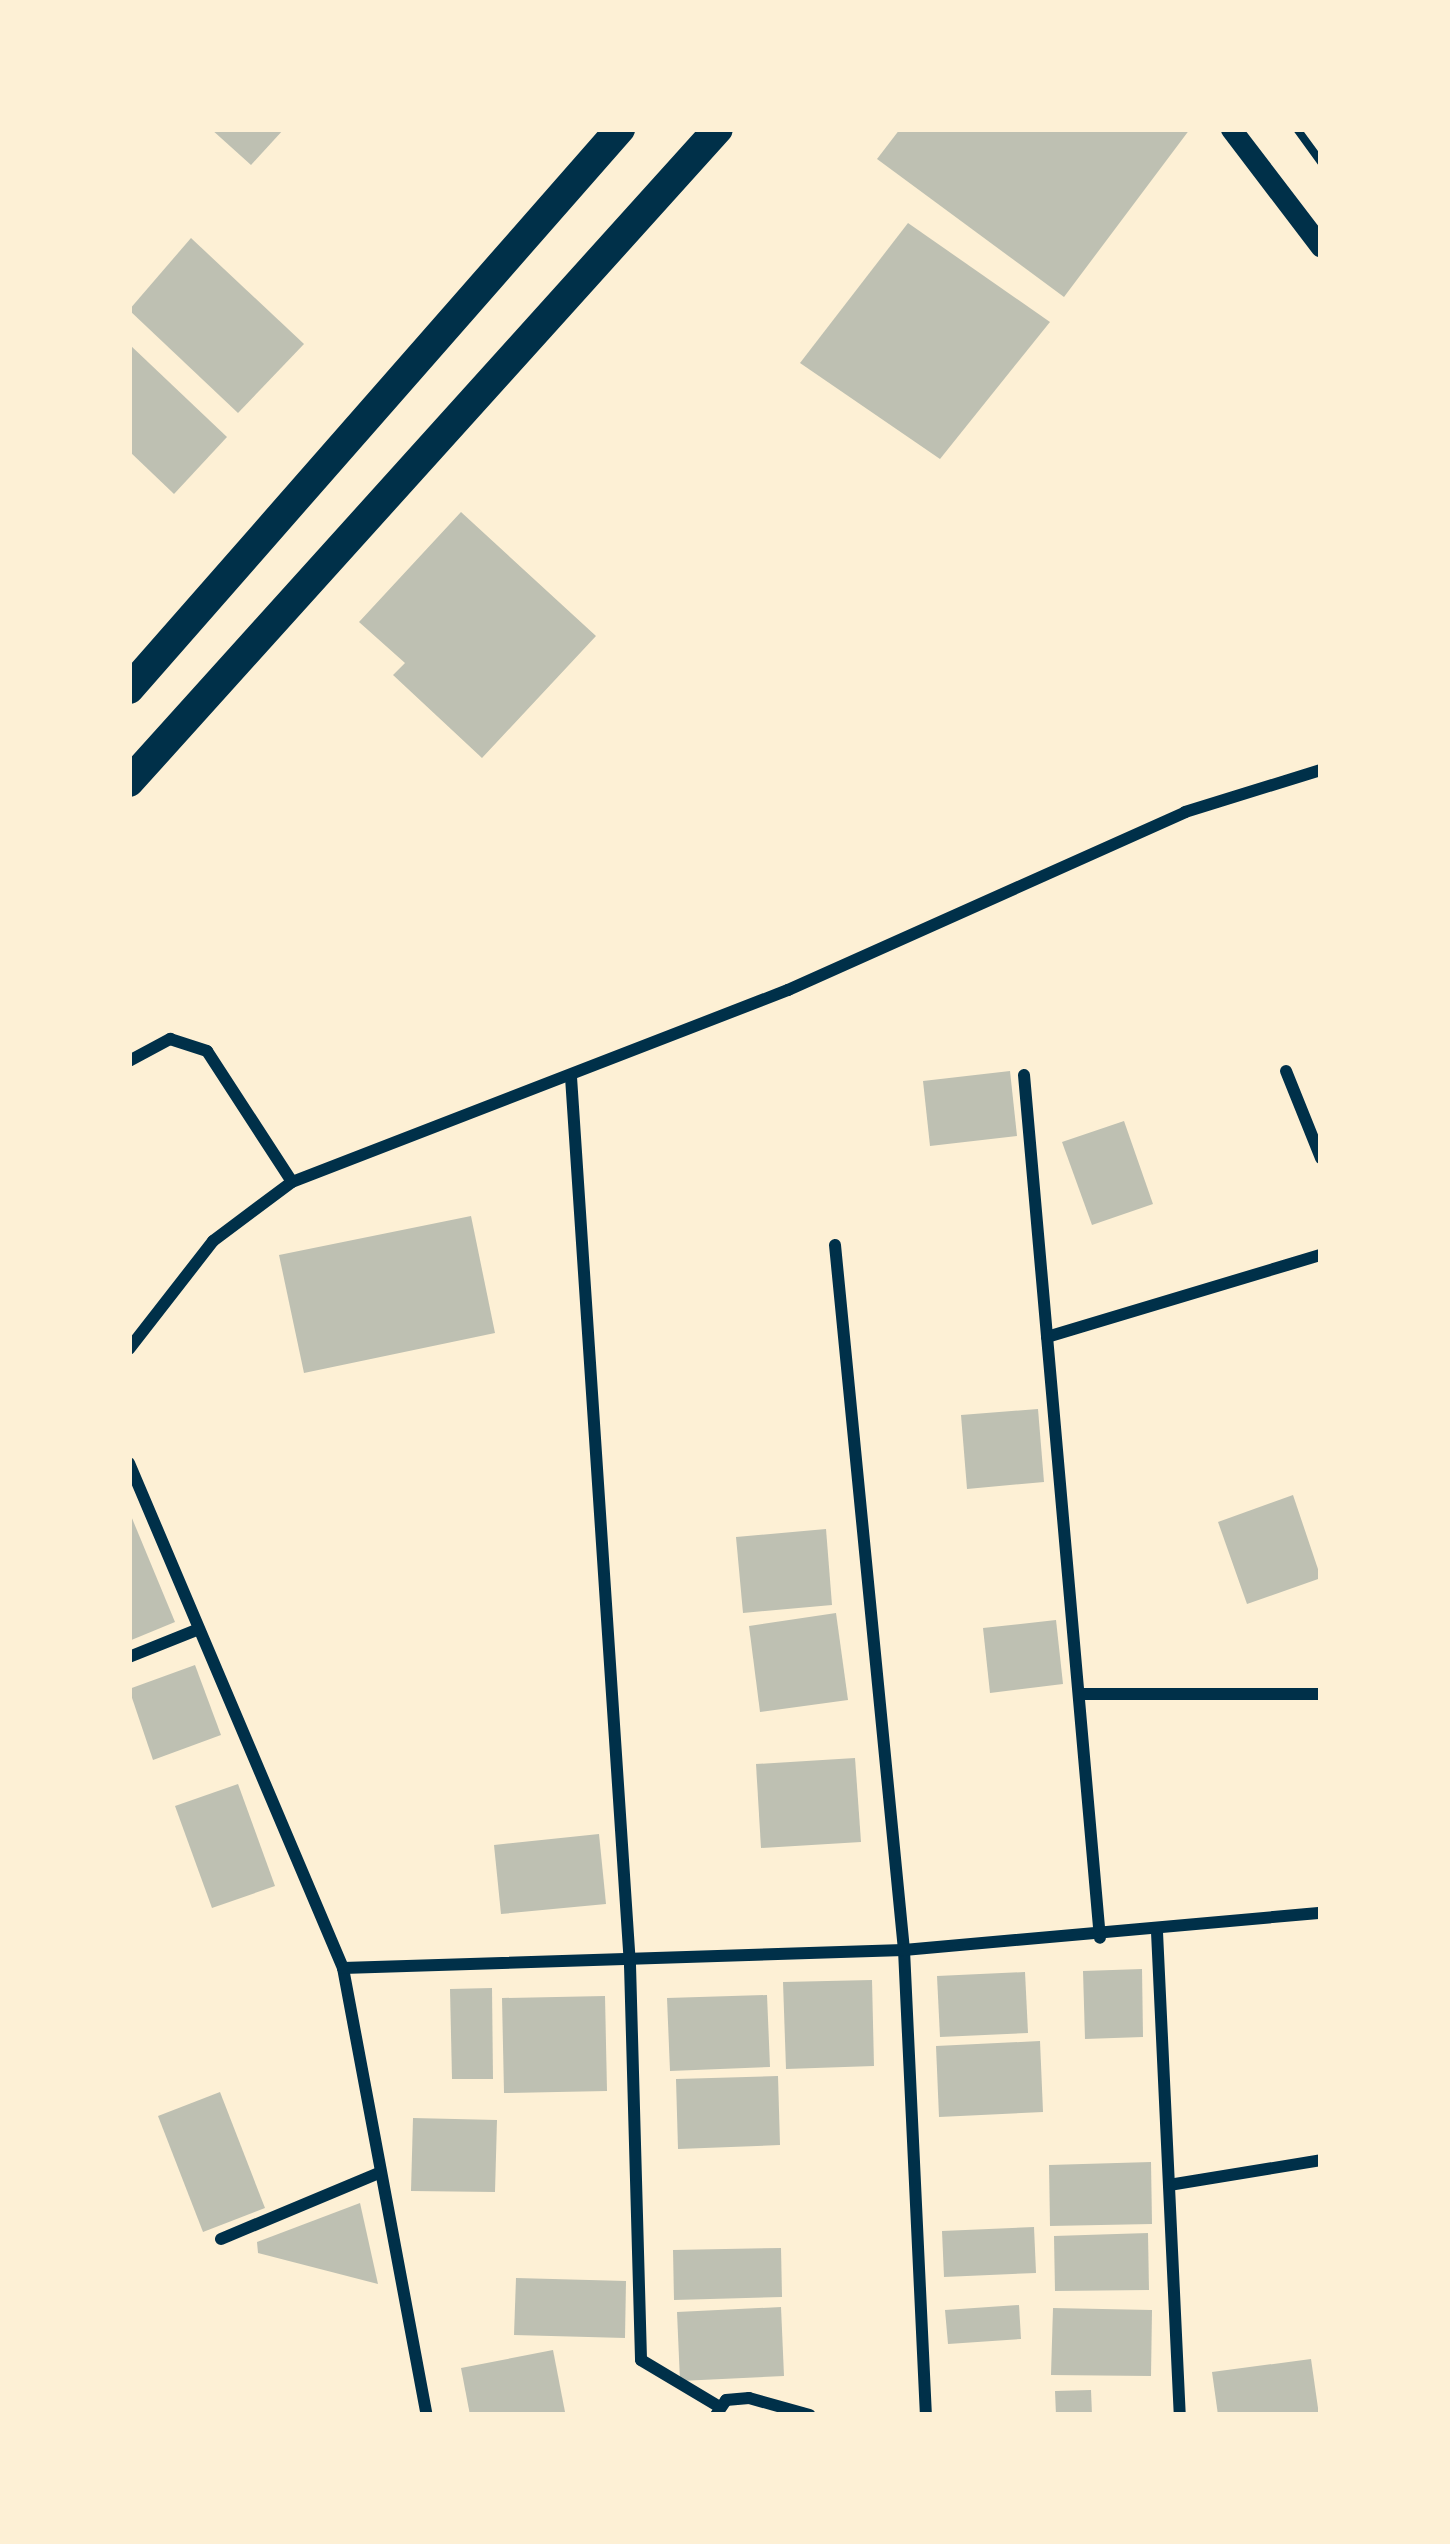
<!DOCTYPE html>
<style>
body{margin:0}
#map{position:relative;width:1450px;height:2544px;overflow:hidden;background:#fdf0d5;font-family:Karla,sans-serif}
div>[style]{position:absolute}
.building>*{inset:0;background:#bec0b2}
.path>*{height:8px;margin:-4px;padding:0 4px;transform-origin:4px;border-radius:4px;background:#003049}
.minor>*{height:12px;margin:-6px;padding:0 6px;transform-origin:6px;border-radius:6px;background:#003049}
.tertiary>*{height:21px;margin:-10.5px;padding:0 10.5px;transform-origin:10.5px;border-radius:10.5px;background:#003049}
.trunk>*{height:30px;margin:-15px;padding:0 15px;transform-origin:15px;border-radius:15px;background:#003049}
span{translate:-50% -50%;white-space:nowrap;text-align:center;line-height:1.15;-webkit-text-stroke:10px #fdf0d5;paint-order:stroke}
.frame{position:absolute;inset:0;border:132px solid #fdf0d5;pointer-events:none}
</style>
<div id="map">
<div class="building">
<i style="clip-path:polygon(211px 129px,284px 129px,251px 165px)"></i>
<i style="clip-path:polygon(900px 129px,1190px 129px,1064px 297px,877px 159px)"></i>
<i style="clip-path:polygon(908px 223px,1050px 322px,940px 459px,800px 363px)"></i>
<i style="clip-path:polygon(191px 238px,304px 344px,238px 413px,129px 310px)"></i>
<i style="clip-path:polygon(129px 344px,227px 437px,174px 494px,129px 451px)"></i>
<i style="clip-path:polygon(461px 512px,596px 636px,482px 758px,393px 675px,405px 663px,359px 622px)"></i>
<i style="clip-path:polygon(1010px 1071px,1017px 1136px,930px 1146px,923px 1081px)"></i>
<i style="clip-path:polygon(1124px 1121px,1153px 1204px,1092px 1225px,1062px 1142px)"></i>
<i style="clip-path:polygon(471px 1216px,495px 1333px,304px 1373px,279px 1255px)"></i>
<i style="clip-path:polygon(1038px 1409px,1044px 1482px,967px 1489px,961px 1415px)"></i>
<i style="clip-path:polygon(1293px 1495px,1321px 1578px,1247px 1604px,1218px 1522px)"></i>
<i style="clip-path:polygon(129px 1511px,175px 1622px,129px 1641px)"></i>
<i style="clip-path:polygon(826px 1529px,832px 1605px,743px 1613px,736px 1537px)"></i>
<i style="clip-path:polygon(836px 1613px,848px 1700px,760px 1712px,749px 1626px)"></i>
<i style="clip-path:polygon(1056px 1620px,1063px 1684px,990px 1693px,983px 1628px)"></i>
<i style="clip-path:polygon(195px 1665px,221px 1735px,153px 1760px,129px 1689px)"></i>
<i style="clip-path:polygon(855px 1758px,861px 1842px,761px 1848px,756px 1764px)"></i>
<i style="clip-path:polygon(238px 1784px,275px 1886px,212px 1908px,175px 1806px)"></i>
<i style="clip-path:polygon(599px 1834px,606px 1904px,501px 1914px,494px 1845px)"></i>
<i style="clip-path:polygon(1142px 1969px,1143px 2037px,1085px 2039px,1083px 1971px)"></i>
<i style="clip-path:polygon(1025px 1972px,1028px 2033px,940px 2037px,937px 1976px)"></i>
<i style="clip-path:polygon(872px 1980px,874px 2066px,786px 2069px,783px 1982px)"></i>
<i style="clip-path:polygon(492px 1988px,493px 2079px,452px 2079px,450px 1989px)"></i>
<i style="clip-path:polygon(767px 1995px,770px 2067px,670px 2071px,667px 1998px)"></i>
<i style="clip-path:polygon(605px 1996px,607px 2091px,504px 2093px,502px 1998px)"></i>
<i style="clip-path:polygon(1040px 2041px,1043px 2112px,939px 2117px,936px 2046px)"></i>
<i style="clip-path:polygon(778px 2076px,780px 2145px,678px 2149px,676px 2079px)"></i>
<i style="clip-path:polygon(220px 2092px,265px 2208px,203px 2232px,158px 2116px)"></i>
<i style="clip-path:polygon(413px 2118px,497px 2120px,495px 2192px,411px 2191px)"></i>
<i style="clip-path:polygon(1151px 2162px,1152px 2224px,1050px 2226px,1049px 2165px)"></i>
<i style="clip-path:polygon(360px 2203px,378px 2284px,258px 2253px,257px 2242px)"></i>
<i style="clip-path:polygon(1034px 2227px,1036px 2273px,944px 2277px,942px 2231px)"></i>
<i style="clip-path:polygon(1148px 2233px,1149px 2290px,1055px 2291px,1054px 2236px)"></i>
<i style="clip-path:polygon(781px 2248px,782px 2297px,674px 2300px,673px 2250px)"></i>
<i style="clip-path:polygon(516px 2278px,626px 2281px,625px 2338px,514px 2335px)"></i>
<i style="clip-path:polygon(1019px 2305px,1021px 2339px,948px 2344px,945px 2310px)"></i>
<i style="clip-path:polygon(781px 2307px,784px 2376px,680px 2381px,677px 2312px)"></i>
<i style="clip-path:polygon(1053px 2308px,1152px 2310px,1151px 2376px,1051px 2375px)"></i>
<i style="clip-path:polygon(553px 2350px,565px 2412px,470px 2415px,461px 2368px)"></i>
<i style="clip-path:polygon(1311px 2359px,1319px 2415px,1218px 2415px,1212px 2372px)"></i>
<i style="clip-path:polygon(1091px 2390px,1092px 2415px,1056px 2415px,1055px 2391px)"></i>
</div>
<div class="path">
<i style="left:1297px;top:129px;width:41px;rotate:54deg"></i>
</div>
<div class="minor">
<i style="left:129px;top:1061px;width:47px;rotate:-28.2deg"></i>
<i style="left:170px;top:1039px;width:39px;rotate:18deg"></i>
<i style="left:207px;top:1051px;width:156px;rotate:57deg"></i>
<i style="left:1286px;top:1071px;width:94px;rotate:68.1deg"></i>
<i style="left:1024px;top:1075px;width:866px;rotate:84.97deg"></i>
<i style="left:571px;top:1077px;width:890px;rotate:86.2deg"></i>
<i style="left:630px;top:1965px;width:395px;rotate:88.4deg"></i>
<i style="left:641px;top:2360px;width:90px;rotate:30.9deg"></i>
<i style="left:835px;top:1245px;width:708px;rotate:84.41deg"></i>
<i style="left:904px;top:1950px;width:466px;rotate:87.3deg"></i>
<i style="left:1047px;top:1337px;width:286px;rotate:-16.7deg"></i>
<i style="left:129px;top:1349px;width:137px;rotate:-52.1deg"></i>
<i style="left:213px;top:1241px;width:99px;rotate:-36.8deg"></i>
<i style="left:292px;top:1182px;width:532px;rotate:-21.16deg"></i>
<i style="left:788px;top:990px;width:435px;rotate:-24.1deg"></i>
<i style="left:1185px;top:812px;width:142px;rotate:-17.2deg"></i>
<i style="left:129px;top:1463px;width:548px;rotate:67.03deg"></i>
<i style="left:343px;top:1968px;width:455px;rotate:79.4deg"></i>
<i style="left:129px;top:1657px;width:75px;rotate:-21.8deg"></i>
<i style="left:1079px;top:1694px;width:242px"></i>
<i style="left:1157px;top:1932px;width:484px;rotate:87.3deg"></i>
<i style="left:343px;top:1968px;width:561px;rotate:-1.84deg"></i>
<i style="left:904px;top:1950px;width:419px;rotate:-5.1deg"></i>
<i style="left:1169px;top:2185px;width:154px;rotate:-9.3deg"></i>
<i style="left:221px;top:2239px;width:173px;rotate:-22.7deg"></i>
<i style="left:716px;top:2415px;width:18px;rotate:-56deg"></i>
<i style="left:726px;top:2400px;width:23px;rotate:-5deg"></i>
<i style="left:749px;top:2398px;width:63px;rotate:15.6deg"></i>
</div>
<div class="tertiary">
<i style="left:1231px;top:129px;width:148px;rotate:52.7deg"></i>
</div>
<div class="trunk">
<i style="left:129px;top:689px;width:745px;rotate:-48.76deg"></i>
<i style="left:129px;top:782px;width:879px;rotate:-47.95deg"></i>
</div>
<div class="frame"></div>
</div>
